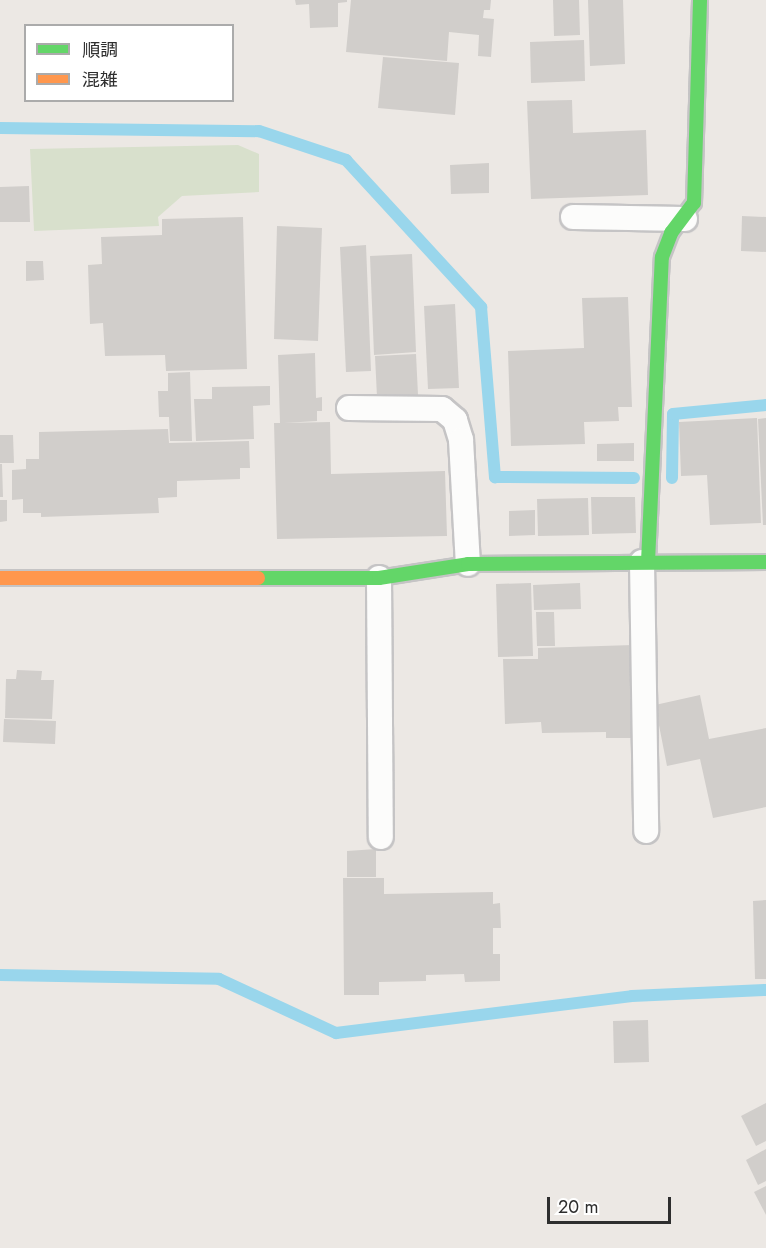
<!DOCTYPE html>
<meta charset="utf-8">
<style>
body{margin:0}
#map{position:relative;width:766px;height:1248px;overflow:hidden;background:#ece8e4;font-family:Jost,"Noto Sans JP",sans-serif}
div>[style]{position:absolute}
.cemetery>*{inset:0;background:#d8e0cc}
.stream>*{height:12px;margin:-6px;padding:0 6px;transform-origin:6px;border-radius:6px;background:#99d6ec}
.building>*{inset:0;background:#d1cecb}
.roads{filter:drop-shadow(2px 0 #c5c4c5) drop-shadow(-2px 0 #c5c4c5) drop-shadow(0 2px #c5c4c5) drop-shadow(0 -2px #c5c4c5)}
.lane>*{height:24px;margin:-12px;padding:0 12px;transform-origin:12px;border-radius:12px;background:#fcfcfb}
.fast>*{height:14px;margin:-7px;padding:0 7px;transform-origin:7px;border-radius:7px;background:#63d668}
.slow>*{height:14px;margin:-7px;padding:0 7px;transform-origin:7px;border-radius:7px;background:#ff974d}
span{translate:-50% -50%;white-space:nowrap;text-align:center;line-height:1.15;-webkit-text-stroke:6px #fff;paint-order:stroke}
.legend{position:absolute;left:24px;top:24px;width:210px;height:78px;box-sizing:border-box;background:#fff;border:2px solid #ababab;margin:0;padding:8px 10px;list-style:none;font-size:18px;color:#2e2e2e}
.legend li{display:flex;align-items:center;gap:12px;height:30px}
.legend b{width:30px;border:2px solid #ababab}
.scale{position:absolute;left:547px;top:1197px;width:124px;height:27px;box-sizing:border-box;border:3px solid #2e2e2e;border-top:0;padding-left:8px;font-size:18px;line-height:21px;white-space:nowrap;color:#2e2e2e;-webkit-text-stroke:4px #fff;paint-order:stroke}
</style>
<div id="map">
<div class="cemetery">
<i style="clip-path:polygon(238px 145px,259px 154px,259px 192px,182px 196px,158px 217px,159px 226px,34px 231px,30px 149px)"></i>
</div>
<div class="stream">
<i style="left:0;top:128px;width:259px;rotate:0.7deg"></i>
<i style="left:259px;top:131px;width:92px;rotate:18.4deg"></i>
<i style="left:346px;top:160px;width:200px;rotate:47.4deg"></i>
<i style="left:481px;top:307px;width:171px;rotate:85.3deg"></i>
<i style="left:495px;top:477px;width:139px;rotate:0.4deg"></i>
<i style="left:672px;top:478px;width:64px;rotate:-89.1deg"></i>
<i style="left:673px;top:414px;width:93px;rotate:-5.5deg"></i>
<i style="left:0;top:975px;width:219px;rotate:1deg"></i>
<i style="left:219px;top:979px;width:129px;rotate:24.8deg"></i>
<i style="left:336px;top:1033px;width:298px;rotate:-7.1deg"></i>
<i style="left:632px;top:996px;width:134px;rotate:-2.6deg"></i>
</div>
<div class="building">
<i style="clip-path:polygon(295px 0,347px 0,347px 2px,338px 3px,338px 27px,310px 28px,309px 4px,296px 5px)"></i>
<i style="clip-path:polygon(351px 0,491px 0,490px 10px,484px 10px,483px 18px,494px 19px,491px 57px,478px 56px,479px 35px,449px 32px,447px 61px,346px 52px)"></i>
<i style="clip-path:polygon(553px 0,579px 0,580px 35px,554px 36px)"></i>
<i style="clip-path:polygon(588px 0,623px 0,625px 64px,590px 66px)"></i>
<i style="clip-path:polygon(584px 40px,585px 81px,531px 83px,530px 42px)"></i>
<i style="clip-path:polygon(383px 57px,459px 63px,455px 115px,378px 108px)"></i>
<i style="clip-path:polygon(572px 100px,573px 133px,646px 130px,648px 195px,531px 199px,527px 101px)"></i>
<i style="clip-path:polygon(489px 163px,489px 193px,451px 194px,450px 165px)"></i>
<i style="clip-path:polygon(29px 186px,30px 222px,0 222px,0 187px)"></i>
<i style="clip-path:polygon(742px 216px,766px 217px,766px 252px,741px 251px)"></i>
<i style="clip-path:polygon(243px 217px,247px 369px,166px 371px,165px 355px,105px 356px,103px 323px,90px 324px,88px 265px,102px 264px,101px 237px,162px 235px,162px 219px)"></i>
<i style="clip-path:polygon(277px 226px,322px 228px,318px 341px,274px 339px)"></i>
<i style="clip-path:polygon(366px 245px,371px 371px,346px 372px,340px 247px)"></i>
<i style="clip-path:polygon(412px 254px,416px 352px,374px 355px,370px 256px)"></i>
<i style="clip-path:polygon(26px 261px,43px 261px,44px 280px,26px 281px)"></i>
<i style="clip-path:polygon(628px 297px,632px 407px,618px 407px,619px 421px,584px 422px,585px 444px,511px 446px,508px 351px,584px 348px,582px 298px)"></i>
<i style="clip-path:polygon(455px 304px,459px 388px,428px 389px,424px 306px)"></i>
<i style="clip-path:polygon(315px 353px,316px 398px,322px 397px,322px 411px,317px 411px,317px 421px,284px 423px,330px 422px,331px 474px,445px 471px,447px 536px,277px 539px,274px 423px,280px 423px,278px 355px)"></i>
<i style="clip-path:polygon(416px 354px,418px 395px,377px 397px,375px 356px)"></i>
<i style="clip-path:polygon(190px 372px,192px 441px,170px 441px,169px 417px,159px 417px,158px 391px,168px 391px,168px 373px)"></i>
<i style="clip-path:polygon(270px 386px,270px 405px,253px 406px,254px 439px,196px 441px,194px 399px,212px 399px,212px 387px)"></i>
<i style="clip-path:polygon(757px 418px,761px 523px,710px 525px,707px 475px,681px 476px,679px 422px)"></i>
<i style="clip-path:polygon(766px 418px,766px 525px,763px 525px,758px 419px)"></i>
<i style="clip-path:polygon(168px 429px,169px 443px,249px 441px,250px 468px,240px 468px,240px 479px,177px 481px,177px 497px,158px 498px,159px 513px,41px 517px,41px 513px,23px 513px,23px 499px,12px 500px,12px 470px,26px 469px,26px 459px,39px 459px,39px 432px)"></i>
<i style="clip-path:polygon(0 435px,13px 435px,14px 463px,0 463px)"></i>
<i style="clip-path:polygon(634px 443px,634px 461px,597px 461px,597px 444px)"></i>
<i style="clip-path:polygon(0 464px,2px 464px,3px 497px,0 497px)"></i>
<i style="clip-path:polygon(591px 497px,635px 497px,636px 533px,592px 534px)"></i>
<i style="clip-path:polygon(588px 498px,589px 535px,538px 536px,537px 499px)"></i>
<i style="clip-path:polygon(0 500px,7px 500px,7px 521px,0 522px)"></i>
<i style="clip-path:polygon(535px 510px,535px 535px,509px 536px,509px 511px)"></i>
<i style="clip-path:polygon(531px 583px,533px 656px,498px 657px,496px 584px)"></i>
<i style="clip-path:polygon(580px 583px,581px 609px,534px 610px,533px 585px)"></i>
<i style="clip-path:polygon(536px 612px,554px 612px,555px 646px,537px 646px)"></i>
<i style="clip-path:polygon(633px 645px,636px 738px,606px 738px,606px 732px,542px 733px,541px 722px,505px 724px,503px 659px,538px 659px,538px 648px)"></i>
<i style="clip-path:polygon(17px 670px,42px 671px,41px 680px,54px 680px,52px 719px,5px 718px,6px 679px,16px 679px)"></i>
<i style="clip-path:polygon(700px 695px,709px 739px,766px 728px,766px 807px,713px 818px,700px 759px,667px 766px,655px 705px)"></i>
<i style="clip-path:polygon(4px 719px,56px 721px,55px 744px,3px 742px)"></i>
<i style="clip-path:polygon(376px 849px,376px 877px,347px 877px,347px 851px)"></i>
<i style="clip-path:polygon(343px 878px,384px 878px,384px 894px,493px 892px,493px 904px,500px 903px,501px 928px,493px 928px,493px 954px,500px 954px,500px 981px,465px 982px,464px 974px,426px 975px,426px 981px,379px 982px,379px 995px,344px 995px)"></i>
<i style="clip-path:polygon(766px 900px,766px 979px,755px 979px,753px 901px)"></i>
<i style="clip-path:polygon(648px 1020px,649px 1062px,614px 1063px,613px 1021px)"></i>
<i style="clip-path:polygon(766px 1103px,766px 1141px,756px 1146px,741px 1116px)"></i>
<i style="clip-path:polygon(766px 1149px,766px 1181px,758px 1185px,746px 1160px)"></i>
<i style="clip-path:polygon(766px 1186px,766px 1215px,754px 1192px)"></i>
</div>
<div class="roads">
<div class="lane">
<i style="left:573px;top:217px;width:112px;rotate:1deg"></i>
<i style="left:349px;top:408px;width:93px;rotate:0.6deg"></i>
<i style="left:442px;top:409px;width:17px;rotate:40deg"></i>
<i style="left:455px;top:420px;width:21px;rotate:73deg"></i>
<i style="left:461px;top:440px;width:124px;rotate:86.8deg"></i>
<i style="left:642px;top:562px;width:269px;rotate:89.1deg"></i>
<i style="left:379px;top:578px;width:259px;rotate:89.6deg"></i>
</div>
<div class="fast">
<i style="left:648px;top:562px;width:305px;rotate:-87.4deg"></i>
<i style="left:662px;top:257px;width:26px;rotate:-69deg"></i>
<i style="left:671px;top:233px;width:38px;rotate:-53deg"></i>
<i style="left:694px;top:203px;width:203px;rotate:-88.3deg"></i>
<i style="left:258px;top:578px;width:121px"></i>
<i style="left:379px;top:578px;width:90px;rotate:-8.9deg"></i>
<i style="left:468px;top:564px;width:298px;rotate:-0.4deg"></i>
</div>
<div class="slow">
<i style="left:0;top:578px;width:258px"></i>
</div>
</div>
<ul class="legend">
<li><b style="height:8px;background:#63d668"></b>順調</li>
<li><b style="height:8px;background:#ff974d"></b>混雑</li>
</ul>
<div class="scale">20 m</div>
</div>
